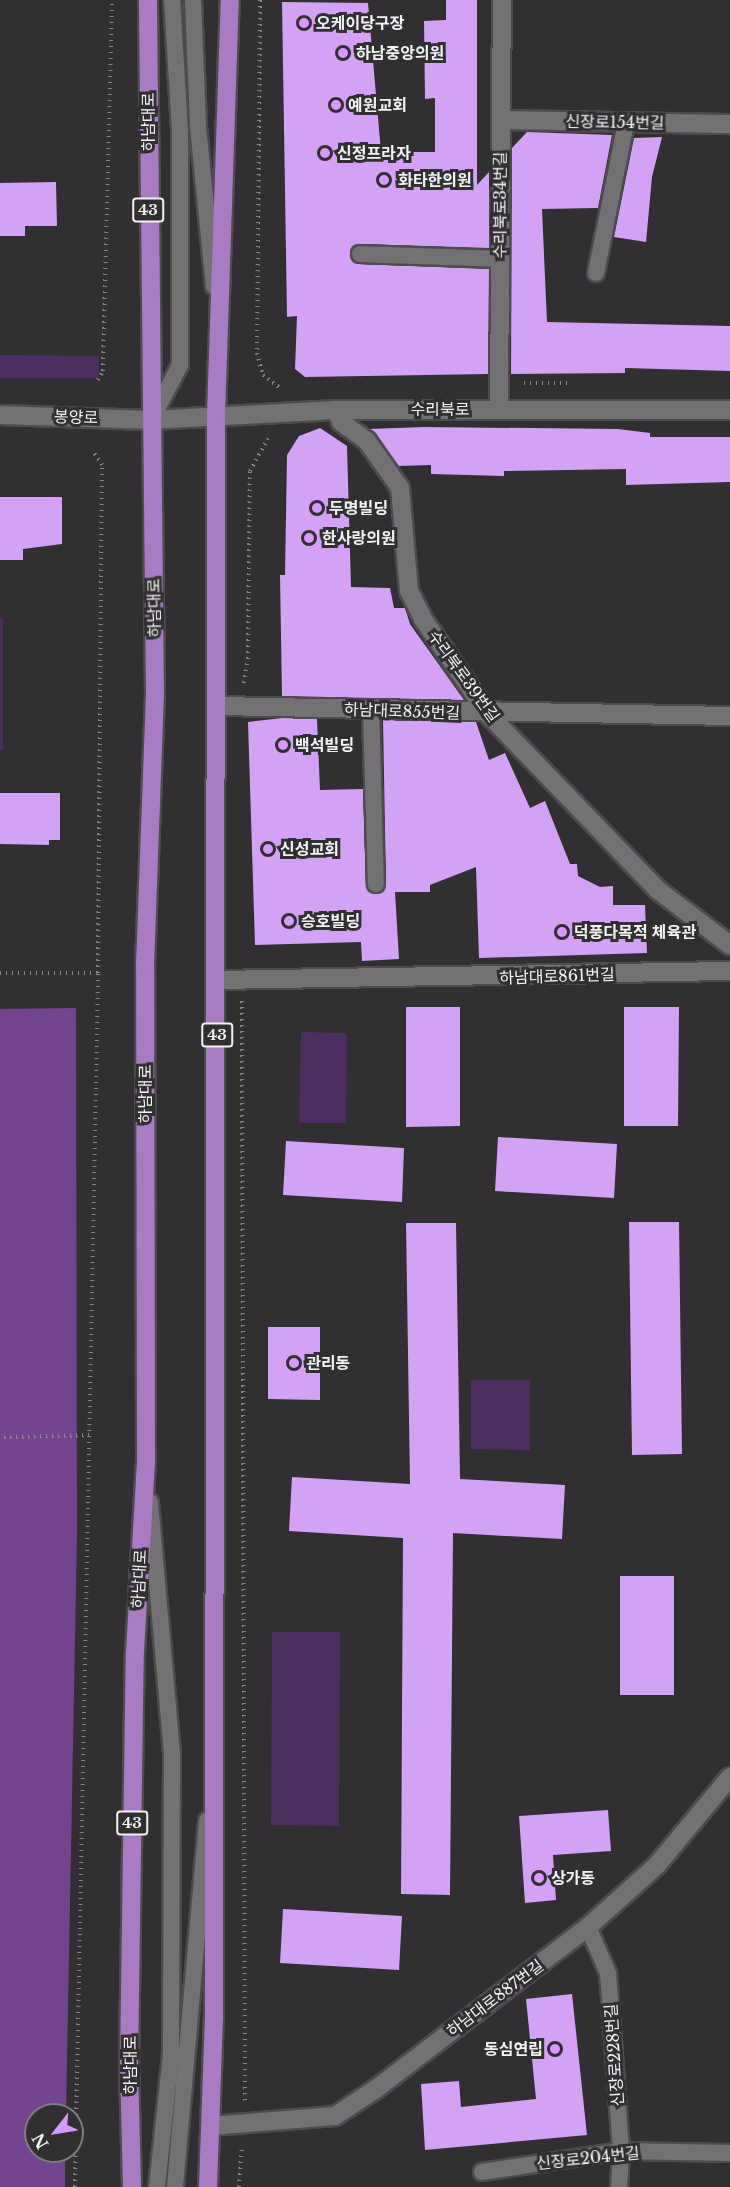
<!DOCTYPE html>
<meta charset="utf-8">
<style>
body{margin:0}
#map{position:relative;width:730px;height:2187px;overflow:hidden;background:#312f32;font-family:"Libre Baskerville","Noto Sans KR",serif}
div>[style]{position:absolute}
.green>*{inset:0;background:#4d2e60}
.forest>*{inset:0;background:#72448e}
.building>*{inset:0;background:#d3a2f4}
.path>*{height:4px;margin-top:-2px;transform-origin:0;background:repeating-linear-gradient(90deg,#878688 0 1.5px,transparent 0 6px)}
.roads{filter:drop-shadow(2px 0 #4d4b4e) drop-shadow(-2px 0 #4d4b4e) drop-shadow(0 2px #4d4b4e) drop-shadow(0 -2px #4d4b4e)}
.service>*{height:16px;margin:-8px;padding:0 8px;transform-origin:8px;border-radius:8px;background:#737174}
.minor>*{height:18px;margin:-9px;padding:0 9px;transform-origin:9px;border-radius:9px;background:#737174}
.tertiary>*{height:18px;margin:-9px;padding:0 9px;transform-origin:9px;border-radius:9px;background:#737174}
.primary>*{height:18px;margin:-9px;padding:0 9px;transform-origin:9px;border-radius:9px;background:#a87bc3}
.dots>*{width:16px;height:16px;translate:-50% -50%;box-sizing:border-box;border:3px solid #312f32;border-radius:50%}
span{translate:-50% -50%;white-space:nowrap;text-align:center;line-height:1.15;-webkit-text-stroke:6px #312f32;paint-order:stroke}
.shield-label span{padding:2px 4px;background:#312f32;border:2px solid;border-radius:4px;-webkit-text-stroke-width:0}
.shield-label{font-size:15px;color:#f2f1f3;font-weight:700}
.poi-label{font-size:16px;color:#f2f1f3;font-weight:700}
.left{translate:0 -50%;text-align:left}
.right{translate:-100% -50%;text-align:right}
.street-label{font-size:16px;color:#f2f1f3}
.north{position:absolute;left:24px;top:2103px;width:60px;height:60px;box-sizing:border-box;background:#312f32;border:2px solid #7e7d7f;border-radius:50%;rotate:239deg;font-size:16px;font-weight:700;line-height:24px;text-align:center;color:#f2f1f3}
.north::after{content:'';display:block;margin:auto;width:21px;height:27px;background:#d59bfb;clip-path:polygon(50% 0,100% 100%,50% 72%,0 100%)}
</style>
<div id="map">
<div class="green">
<i style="clip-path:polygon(0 355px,99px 356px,98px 378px,0 378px)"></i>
<i style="clip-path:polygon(0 617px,3px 617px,3px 750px,0 750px)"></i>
<i style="clip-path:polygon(301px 1032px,347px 1033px,346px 1123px,299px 1123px)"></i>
<i style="clip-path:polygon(471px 1380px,530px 1380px,530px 1450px,471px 1449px)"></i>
<i style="clip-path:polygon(272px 1632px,340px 1632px,339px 1826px,271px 1825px)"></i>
</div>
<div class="forest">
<i style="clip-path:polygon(76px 1008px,77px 1534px,66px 2115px,36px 2115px,36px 2151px,65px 2151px,65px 2187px,0 2187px,0 1009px)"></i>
</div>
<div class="building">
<i style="clip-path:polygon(446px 0,477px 0,477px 185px,489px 172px,489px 248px,360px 244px,350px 254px,360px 264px,489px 269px,488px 374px,305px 377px,295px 369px,297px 316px,287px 317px,282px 2px,368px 3px,381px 152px,435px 152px,435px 98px,425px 99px,424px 21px,446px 20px)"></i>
<i style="clip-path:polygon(527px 132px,612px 135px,598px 208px,542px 209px,547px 322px,730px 326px,730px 371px,625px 368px,625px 373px,511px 374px,512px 148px)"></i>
<i style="clip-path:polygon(662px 137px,652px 177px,646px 242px,614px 237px,634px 138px)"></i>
<i style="clip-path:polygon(56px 182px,57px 226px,25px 226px,25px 236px,0 236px,0 183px)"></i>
<i style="clip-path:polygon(425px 427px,618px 429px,650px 433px,650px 437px,730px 437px,730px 482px,626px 485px,626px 469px,504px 471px,504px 476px,431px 474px,431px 465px,398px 466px,369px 429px)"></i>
<i style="clip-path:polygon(320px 428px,347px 446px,351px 587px,390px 588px,394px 608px,405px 608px,410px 624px,464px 700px,282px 696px,280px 575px,285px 575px,287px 455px,299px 436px)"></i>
<i style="clip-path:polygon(0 497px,62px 497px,62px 544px,23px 549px,23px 560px,0 560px)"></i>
<i style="clip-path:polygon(282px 718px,317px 719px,320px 790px,363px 789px,366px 884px,376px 894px,386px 884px,383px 720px,476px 722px,489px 760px,505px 753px,530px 808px,545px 801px,570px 864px,577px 864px,578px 876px,600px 887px,613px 886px,613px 905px,645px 905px,647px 953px,479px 958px,476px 867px,430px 885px,430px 892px,395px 892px,399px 959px,362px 961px,361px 942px,255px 945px,248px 722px)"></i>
<i style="clip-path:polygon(0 793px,60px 793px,60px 840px,49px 840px,49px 845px,0 844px)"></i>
<i style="clip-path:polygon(406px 1007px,460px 1007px,460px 1126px,406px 1127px)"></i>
<i style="clip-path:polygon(624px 1007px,679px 1007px,678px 1126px,624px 1126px)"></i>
<i style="clip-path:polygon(498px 1137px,617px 1144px,614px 1198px,495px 1191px)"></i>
<i style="clip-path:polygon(286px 1141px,404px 1148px,402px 1202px,283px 1195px)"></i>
<i style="clip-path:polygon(629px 1222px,679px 1222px,682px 1454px,632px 1455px)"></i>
<i style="clip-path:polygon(406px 1223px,456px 1223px,460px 1479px,565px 1485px,562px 1539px,453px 1533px,450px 1895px,401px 1894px,403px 1538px,289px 1531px,292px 1477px,410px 1484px)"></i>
<i style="clip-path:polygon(268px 1327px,320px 1327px,320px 1400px,268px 1399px)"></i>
<i style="clip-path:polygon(620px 1576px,674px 1576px,674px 1695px,620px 1695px)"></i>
<i style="clip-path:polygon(608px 1810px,611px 1851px,553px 1855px,556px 1900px,525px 1903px,519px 1816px)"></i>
<i style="clip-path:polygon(283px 1909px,402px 1916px,399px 1970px,280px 1963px)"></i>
<i style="clip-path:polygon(572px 1994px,587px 2135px,425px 2150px,421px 2084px,459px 2081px,461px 2107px,536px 2099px,526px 1999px)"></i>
</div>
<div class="path">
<i style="left:260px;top:0;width:353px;rotate:90.5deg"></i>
<i style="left:257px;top:353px;width:23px;rotate:75deg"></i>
<i style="left:263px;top:375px;width:20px;rotate:37deg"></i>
<i style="left:98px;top:380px;width:10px;rotate:-61deg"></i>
<i style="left:103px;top:371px;width:371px;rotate:-88.6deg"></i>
<i style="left:524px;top:383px;width:46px"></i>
<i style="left:244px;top:683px;width:24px;rotate:-81deg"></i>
<i style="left:248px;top:659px;width:188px;rotate:-89.4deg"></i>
<i style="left:250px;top:471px;width:37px;rotate:-61deg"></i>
<i style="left:0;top:973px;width:98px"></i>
<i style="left:242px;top:1001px;width:1100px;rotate:89.84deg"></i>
<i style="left:4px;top:1437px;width:88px;rotate:-1.3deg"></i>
<i style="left:75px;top:2187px;width:1214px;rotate:-88.91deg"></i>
<i style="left:98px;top:973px;width:508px;rotate:-89.55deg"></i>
<i style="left:102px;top:465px;width:15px;rotate:-122deg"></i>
<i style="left:239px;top:2187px;width:40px;rotate:-85.7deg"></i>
</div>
<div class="roads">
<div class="service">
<i style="left:193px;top:0;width:127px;rotate:87.7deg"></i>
<i style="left:198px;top:127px;width:160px;rotate:84.3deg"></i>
<i style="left:360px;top:254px;width:140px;rotate:2deg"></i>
<i style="left:596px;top:273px;width:153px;rotate:-78.7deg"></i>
<i style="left:151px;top:420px;width:62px;rotate:-62.2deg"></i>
<i style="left:180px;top:365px;width:235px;rotate:-90deg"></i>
<i style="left:180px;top:130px;width:130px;rotate:-93.5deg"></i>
<i style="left:371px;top:710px;width:174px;rotate:88.4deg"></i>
<i style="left:150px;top:1502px;width:254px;rotate:85deg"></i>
<i style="left:172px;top:1755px;width:299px;rotate:90.2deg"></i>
<i style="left:171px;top:2054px;width:134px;rotate:96deg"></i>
<i style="left:588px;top:1927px;width:50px;rotate:66.5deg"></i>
<i style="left:608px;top:1973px;width:178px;rotate:85.8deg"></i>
<i style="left:621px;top:2151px;width:36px;rotate:93deg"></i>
<i style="left:482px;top:2172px;width:141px;rotate:-8.6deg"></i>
<i style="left:621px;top:2151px;width:109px;rotate:1.1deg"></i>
<i style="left:175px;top:2187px;width:368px;rotate:-85deg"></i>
</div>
<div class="minor">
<i style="left:501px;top:120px;width:229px;rotate:1deg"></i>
<i style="left:499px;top:409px;width:409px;rotate:-89.6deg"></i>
<i style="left:336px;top:410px;width:13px;rotate:67deg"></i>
<i style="left:341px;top:422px;width:32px;rotate:36deg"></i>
<i style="left:367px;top:441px;width:57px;rotate:54.9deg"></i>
<i style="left:400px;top:488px;width:103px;rotate:85deg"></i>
<i style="left:409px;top:591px;width:31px;rotate:63deg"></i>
<i style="left:423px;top:619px;width:115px;rotate:55.6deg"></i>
<i style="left:488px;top:714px;width:245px;rotate:46deg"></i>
<i style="left:658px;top:890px;width:91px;rotate:37.4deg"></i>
<i style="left:151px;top:420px;width:185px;rotate:-3.1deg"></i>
<i style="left:336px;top:410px;width:394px"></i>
<i style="left:218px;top:706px;width:512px;rotate:1.12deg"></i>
<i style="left:217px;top:980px;width:513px;rotate:-1.01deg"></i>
<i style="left:211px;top:2126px;width:124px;rotate:-4.6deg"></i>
<i style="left:335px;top:2116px;width:49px;rotate:-33.4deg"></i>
<i style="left:376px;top:2089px;width:267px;rotate:-37.4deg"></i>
<i style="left:588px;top:1927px;width:93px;rotate:-41.9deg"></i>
<i style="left:657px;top:1865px;width:114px;rotate:-50.3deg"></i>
</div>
<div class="tertiary">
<i style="left:0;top:415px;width:151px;rotate:1.9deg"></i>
</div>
<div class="primary">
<i style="left:132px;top:2187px;width:122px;rotate:-91.4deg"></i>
<i style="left:129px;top:2065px;width:413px;rotate:-89.2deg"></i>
<i style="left:135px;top:1652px;width:193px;rotate:-86.7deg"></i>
<i style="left:146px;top:1459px;width:493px;rotate:-90.1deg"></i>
<i style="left:145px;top:966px;width:269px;rotate:-87.9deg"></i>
<i style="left:155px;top:697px;width:697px;rotate:-90.58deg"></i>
<i style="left:208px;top:2187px;width:168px;rotate:-88deg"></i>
<i style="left:214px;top:2019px;width:1604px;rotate:-89.93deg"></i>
<i style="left:216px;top:415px;width:415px;rotate:-88.1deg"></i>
</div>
</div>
<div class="dots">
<i style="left:304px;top:23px;background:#d59bfb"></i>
<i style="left:343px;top:53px;background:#d59bfb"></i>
<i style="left:336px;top:105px;background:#d59bfb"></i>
<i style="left:325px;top:153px;background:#d59bfb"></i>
<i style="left:384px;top:180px;background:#d59bfb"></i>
<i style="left:317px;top:508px;background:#d59bfb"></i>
<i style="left:309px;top:538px;background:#d59bfb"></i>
<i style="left:283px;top:745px;background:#d59bfb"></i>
<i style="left:268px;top:849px;background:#d59bfb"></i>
<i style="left:289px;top:921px;background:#d59bfb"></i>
<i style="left:562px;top:932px;background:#d59bfb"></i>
<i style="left:294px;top:1363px;background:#d59bfb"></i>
<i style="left:539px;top:1878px;background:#d59bfb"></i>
<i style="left:555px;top:2049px;background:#d59bfb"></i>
</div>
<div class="shield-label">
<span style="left:148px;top:210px">43</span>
<span style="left:217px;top:1035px">43</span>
<span style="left:132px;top:1823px">43</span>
</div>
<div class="poi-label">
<span class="left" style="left:316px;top:23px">오케이당구장</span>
<span class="left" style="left:356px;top:53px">하남중앙의원</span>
<span class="left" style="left:348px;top:105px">예원교회</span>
<span class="left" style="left:337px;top:153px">신정프라자</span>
<span class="left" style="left:398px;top:180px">화타한의원</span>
<span class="left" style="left:329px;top:508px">두명빌딩</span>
<span class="left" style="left:322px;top:538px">한사랑의원</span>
<span class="left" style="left:295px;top:745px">백석빌딩</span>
<span class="left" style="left:280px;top:849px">신성교회</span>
<span class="left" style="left:301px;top:921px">승호빌딩</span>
<span class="left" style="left:574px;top:932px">덕풍다목적 체육관</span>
<span class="left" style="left:306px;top:1363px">관리동</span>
<span class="left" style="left:551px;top:1878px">상가동</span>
<span class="right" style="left:543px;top:2049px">동심연립</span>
</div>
<div class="street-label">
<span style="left:148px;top:122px;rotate:-90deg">하남대로</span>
<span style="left:615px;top:122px;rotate:1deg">신장로154번길</span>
<span style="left:500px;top:205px;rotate:-90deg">수리북로34번길</span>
<span style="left:440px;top:409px">수리북로</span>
<span style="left:76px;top:417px;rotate:2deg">봉양로</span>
<span style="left:154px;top:608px;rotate:-91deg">하남대로</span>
<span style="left:464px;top:676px;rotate:54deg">수리북로39번길</span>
<span style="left:402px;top:711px;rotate:2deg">하남대로855번길</span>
<span style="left:557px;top:976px;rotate:-2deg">하남대로861번길</span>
<span style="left:145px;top:1094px;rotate:-90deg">하남대로</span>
<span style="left:139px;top:1579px;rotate:-87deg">하남대로</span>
<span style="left:495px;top:1998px;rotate:-37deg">하남대로887번길</span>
<span style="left:614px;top:2055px;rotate:-94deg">신장로228번길</span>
<span style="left:130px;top:2065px;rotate:-90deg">하남대로</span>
<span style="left:588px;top:2158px;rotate:-6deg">신장로204번길</span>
</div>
<div class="north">N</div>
</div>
